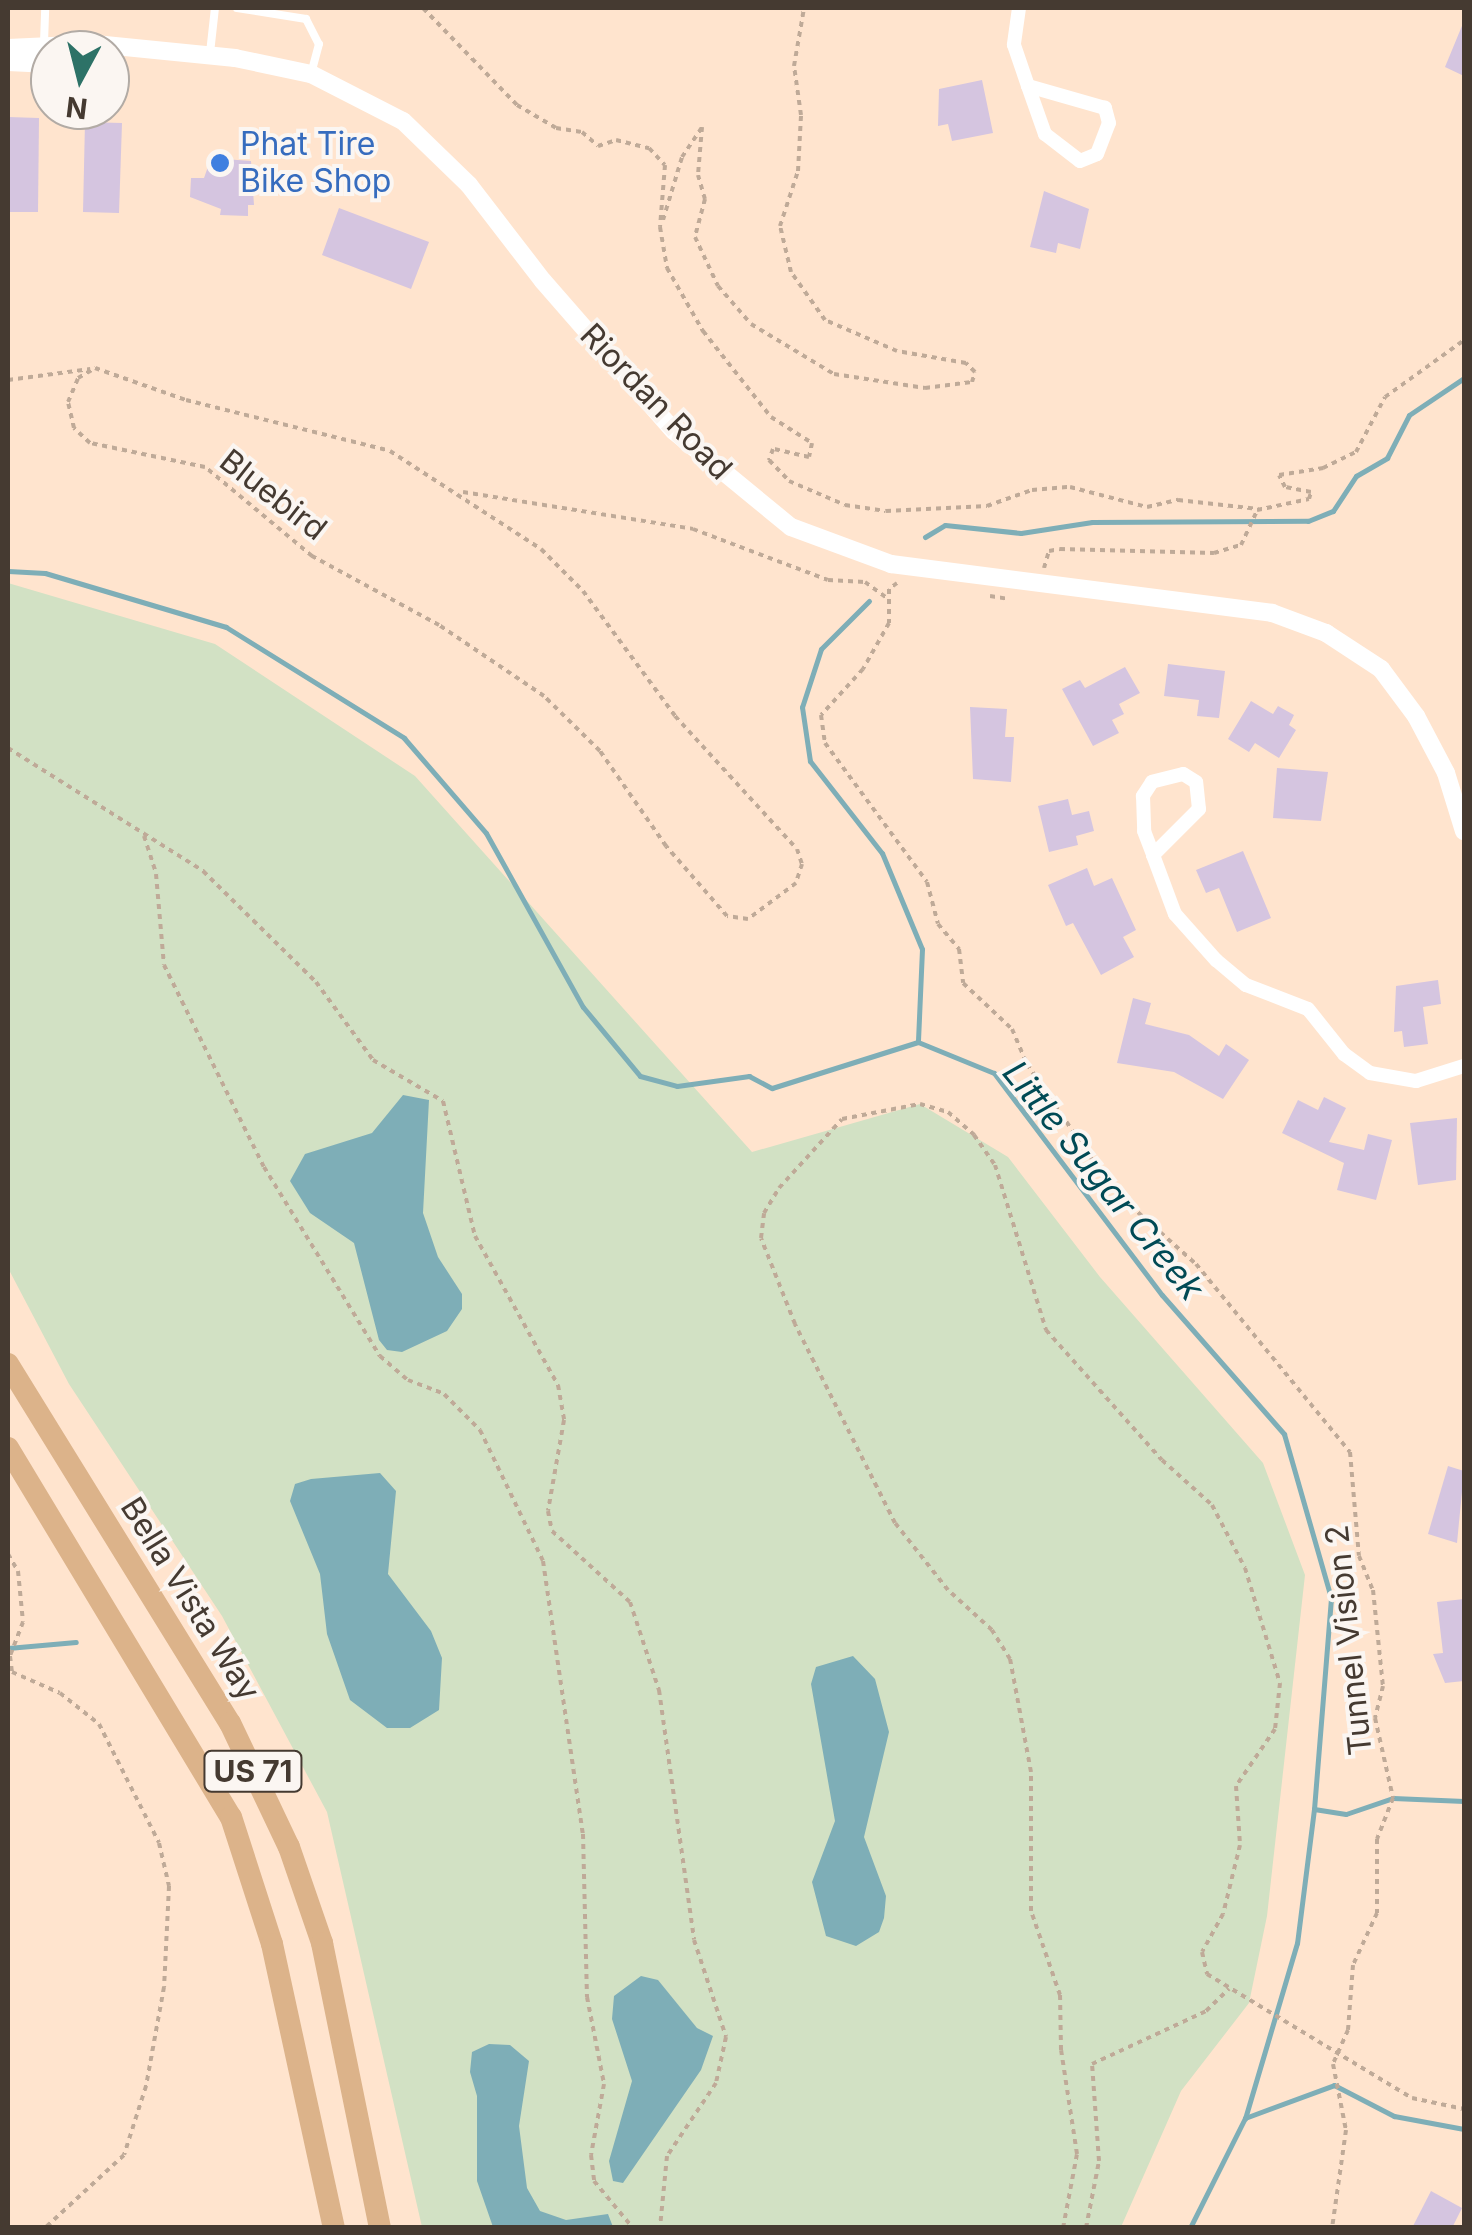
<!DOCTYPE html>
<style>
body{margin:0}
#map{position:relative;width:1472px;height:2235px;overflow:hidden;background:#ffe4ce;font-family:Inter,sans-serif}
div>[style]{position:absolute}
.green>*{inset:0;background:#d2e1c4}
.water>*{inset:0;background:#7eaeb7}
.stream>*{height:5px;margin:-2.5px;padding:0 2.5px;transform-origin:2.5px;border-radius:2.5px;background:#7eaeb7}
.building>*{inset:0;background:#d5c5e0}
.path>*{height:4px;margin-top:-2px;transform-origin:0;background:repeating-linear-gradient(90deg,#bfaa98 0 5px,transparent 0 10px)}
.service>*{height:8px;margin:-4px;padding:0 4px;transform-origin:4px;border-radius:4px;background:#fff}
.minor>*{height:14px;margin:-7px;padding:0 7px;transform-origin:7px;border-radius:7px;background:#fff}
.tertiary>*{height:18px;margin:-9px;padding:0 9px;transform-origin:9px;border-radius:9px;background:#fff}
.primary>*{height:22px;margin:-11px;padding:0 11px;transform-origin:11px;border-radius:11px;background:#dcb38a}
.dots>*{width:28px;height:28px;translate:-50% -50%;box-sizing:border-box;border:5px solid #fbf6f2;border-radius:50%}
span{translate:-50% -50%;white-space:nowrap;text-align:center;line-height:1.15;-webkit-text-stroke:8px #fbf6f2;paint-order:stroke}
.shield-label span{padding:2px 8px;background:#fbf6f2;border:2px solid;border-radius:8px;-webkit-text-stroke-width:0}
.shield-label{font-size:30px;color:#453a31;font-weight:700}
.shop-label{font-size:32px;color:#366cbe}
.left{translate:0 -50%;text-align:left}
.street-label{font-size:32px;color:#453a31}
.water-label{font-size:35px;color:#004a55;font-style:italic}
.frame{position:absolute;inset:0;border:10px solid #453a31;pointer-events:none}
.north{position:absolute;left:30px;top:30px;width:100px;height:100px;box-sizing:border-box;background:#fbf6f2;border:2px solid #b2aba5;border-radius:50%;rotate:187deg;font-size:28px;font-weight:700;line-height:40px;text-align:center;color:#453a31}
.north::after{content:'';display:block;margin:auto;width:35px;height:45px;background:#2d7267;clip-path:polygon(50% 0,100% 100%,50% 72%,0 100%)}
</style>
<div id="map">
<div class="green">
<i style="clip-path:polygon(8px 583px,215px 644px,415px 776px,752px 1152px,920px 1104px,1008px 1157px,1100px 1277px,1263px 1463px,1305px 1575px,1267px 1916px,1249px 2003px,1181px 2091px,1121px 2227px,422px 2227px,327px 1812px,222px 1616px,69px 1384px,8px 1268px)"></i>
</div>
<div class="water">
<i style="clip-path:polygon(403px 1095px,429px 1100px,423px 1213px,438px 1257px,462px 1294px,462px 1309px,447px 1331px,402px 1352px,387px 1350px,379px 1340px,354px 1243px,310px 1213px,290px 1181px,305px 1154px,372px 1133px)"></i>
<i style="clip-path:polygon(380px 1473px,396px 1491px,388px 1574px,431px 1631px,442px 1658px,439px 1710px,410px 1728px,387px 1728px,350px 1700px,327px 1634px,320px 1574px,290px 1501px,295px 1484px,311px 1479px)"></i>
<i style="clip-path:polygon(853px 1656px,875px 1679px,889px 1732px,864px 1837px,886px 1896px,884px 1918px,879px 1932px,856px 1946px,826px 1936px,812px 1882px,835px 1821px,811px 1684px,816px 1667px)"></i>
<i style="clip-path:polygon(641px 1976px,658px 1980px,697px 2028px,713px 2036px,701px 2070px,623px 2183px,613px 2181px,609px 2161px,632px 2081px,612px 2019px,614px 1996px)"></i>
<i style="clip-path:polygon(489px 2044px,510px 2045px,529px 2061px,519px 2126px,527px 2188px,540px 2211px,566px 2220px,608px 2214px,613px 2227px,493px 2227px,477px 2181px,477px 2096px,470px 2072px,472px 2052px)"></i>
</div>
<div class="stream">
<i style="left:925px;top:537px;width:23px;rotate:-31deg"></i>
<i style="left:945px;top:525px;width:76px;rotate:6deg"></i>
<i style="left:1021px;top:533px;width:72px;rotate:-8.8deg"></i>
<i style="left:1092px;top:522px;width:216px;rotate:-0.3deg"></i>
<i style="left:1308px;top:521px;width:27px;rotate:-22deg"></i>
<i style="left:1333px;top:511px;width:42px;rotate:-56.7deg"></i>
<i style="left:1356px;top:476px;width:36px;rotate:-30deg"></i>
<i style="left:1387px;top:458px;width:48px;rotate:-62.9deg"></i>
<i style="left:1409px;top:415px;width:66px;rotate:-33.9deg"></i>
<i style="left:8px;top:571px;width:37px;rotate:3deg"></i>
<i style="left:45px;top:573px;width:189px;rotate:16.6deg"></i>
<i style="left:226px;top:627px;width:210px;rotate:31.9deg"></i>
<i style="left:404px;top:738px;width:125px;rotate:49.2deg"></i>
<i style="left:486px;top:833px;width:199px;rotate:60.9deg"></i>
<i style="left:583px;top:1007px;width:89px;rotate:50.4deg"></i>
<i style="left:640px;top:1076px;width:38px;rotate:15deg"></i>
<i style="left:677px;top:1086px;width:73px;rotate:-7.9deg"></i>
<i style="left:749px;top:1076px;width:26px;rotate:28deg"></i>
<i style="left:772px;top:1088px;width:153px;rotate:-17.5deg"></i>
<i style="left:918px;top:1042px;width:82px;rotate:22.2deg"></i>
<i style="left:994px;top:1073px;width:278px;rotate:52.9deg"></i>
<i style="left:1162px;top:1295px;width:185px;rotate:48.7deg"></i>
<i style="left:1284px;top:1434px;width:171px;rotate:74deg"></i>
<i style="left:1331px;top:1598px;width:212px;rotate:94.6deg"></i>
<i style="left:1314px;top:1809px;width:135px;rotate:97.2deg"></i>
<i style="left:1297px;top:1943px;width:183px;rotate:106.5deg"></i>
<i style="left:1245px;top:2118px;width:123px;rotate:116.6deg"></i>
<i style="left:869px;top:601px;width:68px;rotate:135deg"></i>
<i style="left:821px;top:649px;width:61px;rotate:108.1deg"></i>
<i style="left:802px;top:707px;width:55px;rotate:81.6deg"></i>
<i style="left:810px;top:761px;width:117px;rotate:52deg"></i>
<i style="left:882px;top:853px;width:104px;rotate:67.4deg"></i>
<i style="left:922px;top:949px;width:93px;rotate:92.5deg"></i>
<i style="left:8px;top:1648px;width:68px;rotate:-5deg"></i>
<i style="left:1314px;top:1809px;width:32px;rotate:9deg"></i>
<i style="left:1346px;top:1814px;width:50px;rotate:-18.8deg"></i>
<i style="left:1393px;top:1798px;width:71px;rotate:2.4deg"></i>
<i style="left:1245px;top:2118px;width:95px;rotate:-20.3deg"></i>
<i style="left:1334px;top:2085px;width:68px;rotate:27.3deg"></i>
<i style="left:1394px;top:2116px;width:71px;rotate:10.5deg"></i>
</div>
<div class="building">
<i style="clip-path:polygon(1464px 21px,1464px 76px,1445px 67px)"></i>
<i style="clip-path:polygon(982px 80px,993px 133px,952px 141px,948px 124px,938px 126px,939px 89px)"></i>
<i style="clip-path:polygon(8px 117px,39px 118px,38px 212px,8px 212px)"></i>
<i style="clip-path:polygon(85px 122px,122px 123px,119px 213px,83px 212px)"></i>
<i style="clip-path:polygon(211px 158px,251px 161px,254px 205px,248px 205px,248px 216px,220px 215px,221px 209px,190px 197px,191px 178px,204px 178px)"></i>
<i style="clip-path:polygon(1044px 191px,1089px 209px,1080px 249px,1058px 243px,1056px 253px,1030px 247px)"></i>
<i style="clip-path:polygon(339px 208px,429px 242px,411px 289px,322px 255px)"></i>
<i style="clip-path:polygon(1168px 664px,1225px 671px,1219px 718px,1197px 716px,1199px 700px,1164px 696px)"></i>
<i style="clip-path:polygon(1125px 667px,1140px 693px,1119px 704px,1124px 714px,1112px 720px,1119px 733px,1093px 746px,1062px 689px,1080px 680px,1085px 688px)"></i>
<i style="clip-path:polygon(1251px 701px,1273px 714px,1278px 706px,1294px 715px,1289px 725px,1296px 730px,1279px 758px,1255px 743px,1249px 752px,1228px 739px)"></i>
<i style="clip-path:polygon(970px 707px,1007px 709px,1005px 737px,1014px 737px,1011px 782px,973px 779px)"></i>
<i style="clip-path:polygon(1277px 768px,1328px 772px,1321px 821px,1273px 818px)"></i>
<i style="clip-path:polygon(1068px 799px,1072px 815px,1089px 811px,1094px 831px,1076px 836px,1078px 845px,1049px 852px,1038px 806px)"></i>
<i style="clip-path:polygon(1243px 851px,1271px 918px,1237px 932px,1219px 888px,1206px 893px,1196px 870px)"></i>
<i style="clip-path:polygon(1087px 868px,1094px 886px,1112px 878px,1136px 930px,1123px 937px,1134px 957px,1101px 975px,1073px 923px,1066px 926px,1048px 885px)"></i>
<i style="clip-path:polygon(1438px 980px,1441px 1004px,1423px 1007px,1428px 1044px,1404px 1047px,1402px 1031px,1394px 1032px,1396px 986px)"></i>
<i style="clip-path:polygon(1133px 998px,1151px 1003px,1145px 1024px,1189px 1035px,1219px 1056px,1226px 1044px,1249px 1060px,1223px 1099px,1174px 1072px,1117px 1063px)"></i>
<i style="clip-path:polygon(1324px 1097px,1346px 1108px,1329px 1142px,1364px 1150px,1368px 1134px,1392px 1140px,1376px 1200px,1337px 1190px,1344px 1163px,1282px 1133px,1298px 1100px,1318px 1110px)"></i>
<i style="clip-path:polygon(1457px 1118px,1456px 1180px,1418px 1185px,1410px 1123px)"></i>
<i style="clip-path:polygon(1448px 1466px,1464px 1471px,1457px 1543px,1428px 1534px)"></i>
<i style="clip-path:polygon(1464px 1599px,1464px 1681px,1445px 1683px,1433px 1654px,1443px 1653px,1437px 1602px)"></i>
<i style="clip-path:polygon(1431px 2191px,1462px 2208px,1452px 2228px,1412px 2228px)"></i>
</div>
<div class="path">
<i style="left:423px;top:8px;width:135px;rotate:45.9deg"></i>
<i style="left:517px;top:105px;width:45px;rotate:30.5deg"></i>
<i style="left:556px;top:128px;width:26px;rotate:9deg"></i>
<i style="left:582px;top:132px;width:21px;rotate:41deg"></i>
<i style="left:598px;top:146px;width:19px;rotate:-18deg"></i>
<i style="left:616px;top:140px;width:34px;rotate:14deg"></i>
<i style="left:649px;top:148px;width:23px;rotate:47deg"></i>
<i style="left:665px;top:165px;width:62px;rotate:94.6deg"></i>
<i style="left:660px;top:227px;width:42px;rotate:80.3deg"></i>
<i style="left:667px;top:268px;width:73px;rotate:60.3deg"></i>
<i style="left:703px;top:331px;width:110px;rotate:51.7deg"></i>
<i style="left:771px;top:417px;width:49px;rotate:32.4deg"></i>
<i style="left:812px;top:443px;width:14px;rotate:102deg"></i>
<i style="left:809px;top:457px;width:37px;rotate:-167deg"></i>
<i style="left:773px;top:449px;width:12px;rotate:110deg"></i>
<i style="left:769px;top:460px;width:29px;rotate:46deg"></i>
<i style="left:789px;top:481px;width:61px;rotate:23.2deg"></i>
<i style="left:845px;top:505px;width:41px;rotate:8.3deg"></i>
<i style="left:886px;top:511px;width:101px;rotate:-2.8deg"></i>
<i style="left:987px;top:506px;width:48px;rotate:-19.6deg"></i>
<i style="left:1032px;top:490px;width:38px;rotate:-5deg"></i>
<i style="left:1070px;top:487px;width:80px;rotate:14.6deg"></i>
<i style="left:1147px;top:507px;width:32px;rotate:-13deg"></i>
<i style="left:1178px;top:500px;width:81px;rotate:6.4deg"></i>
<i style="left:663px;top:220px;width:66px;rotate:-73.2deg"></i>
<i style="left:682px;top:157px;width:36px;rotate:-56deg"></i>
<i style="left:702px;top:127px;width:48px;rotate:94.8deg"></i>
<i style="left:698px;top:175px;width:25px;rotate:74deg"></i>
<i style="left:705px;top:199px;width:39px;rotate:105deg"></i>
<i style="left:695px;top:237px;width:54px;rotate:64.9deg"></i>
<i style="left:718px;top:286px;width:50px;rotate:49deg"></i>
<i style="left:751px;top:324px;width:97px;rotate:31.1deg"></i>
<i style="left:834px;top:374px;width:92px;rotate:8.7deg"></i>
<i style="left:925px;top:388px;width:47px;rotate:-7.3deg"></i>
<i style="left:972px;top:382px;width:10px;rotate:-73deg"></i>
<i style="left:975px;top:372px;width:13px;rotate:-135deg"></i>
<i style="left:966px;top:363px;width:70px;rotate:-170.1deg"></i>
<i style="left:897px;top:351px;width:78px;rotate:-156.7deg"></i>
<i style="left:825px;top:320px;width:59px;rotate:-125.3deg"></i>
<i style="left:791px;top:272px;width:47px;rotate:-103.4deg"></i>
<i style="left:780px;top:226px;width:58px;rotate:-71.9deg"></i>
<i style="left:798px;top:171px;width:56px;rotate:-86.9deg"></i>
<i style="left:801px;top:115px;width:49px;rotate:-98.1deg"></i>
<i style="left:794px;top:66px;width:59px;rotate:-80.2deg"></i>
<i style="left:95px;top:368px;width:96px;rotate:19.4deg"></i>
<i style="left:186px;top:400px;width:210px;rotate:14deg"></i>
<i style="left:390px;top:451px;width:180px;rotate:33deg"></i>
<i style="left:541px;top:549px;width:59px;rotate:45deg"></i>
<i style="left:583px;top:591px;width:155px;rotate:53.6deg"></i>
<i style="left:675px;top:716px;width:180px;rotate:47.5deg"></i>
<i style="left:797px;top:849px;width:16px;rotate:72deg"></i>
<i style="left:802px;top:864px;width:20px;rotate:108deg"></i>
<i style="left:796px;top:883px;width:60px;rotate:143.1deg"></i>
<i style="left:748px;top:919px;width:21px;rotate:-172deg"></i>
<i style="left:727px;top:916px;width:93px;rotate:-131.1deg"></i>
<i style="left:666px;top:846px;width:116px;rotate:-124.8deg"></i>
<i style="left:600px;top:751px;width:78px;rotate:-135.5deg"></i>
<i style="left:544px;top:696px;width:127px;rotate:-145.9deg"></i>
<i style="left:439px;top:625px;width:145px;rotate:-151.5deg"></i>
<i style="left:312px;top:556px;width:139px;rotate:-140.2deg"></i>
<i style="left:205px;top:467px;width:117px;rotate:-168.2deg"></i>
<i style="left:90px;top:443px;width:22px;rotate:-137deg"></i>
<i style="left:74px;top:428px;width:27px;rotate:-103deg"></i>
<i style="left:68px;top:402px;width:26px;rotate:-67deg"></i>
<i style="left:78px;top:378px;width:20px;rotate:-30deg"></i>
<i style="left:8px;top:380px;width:83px;rotate:-7.6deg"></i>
<i style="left:463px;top:492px;width:233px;rotate:9.1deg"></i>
<i style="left:693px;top:529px;width:144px;rotate:20.7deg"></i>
<i style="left:828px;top:580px;width:37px;rotate:3deg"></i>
<i style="left:865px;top:582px;width:26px;rotate:36deg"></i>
<i style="left:1044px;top:568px;width:18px;rotate:-74deg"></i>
<i style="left:1049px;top:551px;width:11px;rotate:-10deg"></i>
<i style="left:1060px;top:549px;width:154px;rotate:1.5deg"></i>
<i style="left:1214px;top:553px;width:28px;rotate:-17deg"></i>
<i style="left:1241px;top:545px;width:38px;rotate:-65deg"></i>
<i style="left:1257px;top:510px;width:53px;rotate:-11.9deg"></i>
<i style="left:1309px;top:499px;width:7px;rotate:-74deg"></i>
<i style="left:1311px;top:492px;width:26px;rotate:-169deg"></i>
<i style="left:1285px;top:487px;width:13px;rotate:-117deg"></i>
<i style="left:1279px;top:475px;width:45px;rotate:-9deg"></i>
<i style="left:1323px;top:468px;width:37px;rotate:-26deg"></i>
<i style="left:1356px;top:452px;width:62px;rotate:-62.2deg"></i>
<i style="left:1385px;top:397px;width:97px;rotate:-35.8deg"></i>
<i style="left:897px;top:583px;width:10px;rotate:143deg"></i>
<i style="left:889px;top:589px;width:34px;rotate:90deg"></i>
<i style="left:889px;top:623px;width:53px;rotate:119.5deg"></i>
<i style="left:863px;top:669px;width:62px;rotate:132.4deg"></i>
<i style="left:821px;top:715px;width:28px;rotate:82deg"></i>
<i style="left:825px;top:743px;width:172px;rotate:53.7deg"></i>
<i style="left:927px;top:882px;width:43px;rotate:75.3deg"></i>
<i style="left:938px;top:924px;width:33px;rotate:50deg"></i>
<i style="left:959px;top:949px;width:34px;rotate:83deg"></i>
<i style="left:963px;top:983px;width:67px;rotate:43.2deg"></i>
<i style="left:1012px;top:1029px;width:38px;rotate:67deg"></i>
<i style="left:1027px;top:1064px;width:122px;rotate:55.7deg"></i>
<i style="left:1096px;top:1165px;width:43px;rotate:51.5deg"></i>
<i style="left:1123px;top:1199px;width:98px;rotate:41.7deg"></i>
<i style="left:1196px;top:1264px;width:243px;rotate:50.7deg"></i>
<i style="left:1350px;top:1452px;width:104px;rotate:85.1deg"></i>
<i style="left:1359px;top:1556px;width:37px;rotate:68deg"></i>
<i style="left:1373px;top:1590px;width:97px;rotate:84.1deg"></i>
<i style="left:1383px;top:1686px;width:33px;rotate:104deg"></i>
<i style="left:1375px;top:1718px;width:82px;rotate:77.3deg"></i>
<i style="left:1393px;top:1798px;width:44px;rotate:111.3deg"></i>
<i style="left:1377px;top:1839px;width:74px;rotate:90deg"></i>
<i style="left:1377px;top:1913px;width:57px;rotate:114.8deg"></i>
<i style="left:1353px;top:1965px;width:65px;rotate:94.4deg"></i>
<i style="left:1348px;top:2030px;width:37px;rotate:114deg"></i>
<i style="left:1333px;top:2064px;width:67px;rotate:78.9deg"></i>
<i style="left:1346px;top:2130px;width:99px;rotate:98.1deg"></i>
<i style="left:990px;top:596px;width:20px;rotate:9deg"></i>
<i style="left:8px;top:748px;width:231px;rotate:32.2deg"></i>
<i style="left:203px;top:871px;width:158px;rotate:44.5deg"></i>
<i style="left:316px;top:982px;width:97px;rotate:53.8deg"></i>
<i style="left:373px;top:1060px;width:81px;rotate:30.4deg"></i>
<i style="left:443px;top:1101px;width:139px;rotate:76.7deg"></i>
<i style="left:475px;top:1236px;width:171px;rotate:60.9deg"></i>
<i style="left:558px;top:1385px;width:36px;rotate:80deg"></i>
<i style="left:564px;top:1420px;width:92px;rotate:100deg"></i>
<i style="left:548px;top:1511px;width:20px;rotate:79deg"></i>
<i style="left:552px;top:1531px;width:105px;rotate:42.3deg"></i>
<i style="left:630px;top:1602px;width:93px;rotate:71.8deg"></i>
<i style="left:659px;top:1690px;width:252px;rotate:82deg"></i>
<i style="left:694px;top:1940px;width:102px;rotate:71.7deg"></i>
<i style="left:726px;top:2037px;width:47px;rotate:102.3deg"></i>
<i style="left:716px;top:2083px;width:88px;rotate:123.9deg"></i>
<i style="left:667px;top:2156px;width:72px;rotate:95.6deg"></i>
<i style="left:144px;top:836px;width:40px;rotate:72deg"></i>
<i style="left:156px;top:874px;width:91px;rotate:85deg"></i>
<i style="left:164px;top:965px;width:225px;rotate:63.7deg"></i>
<i style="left:264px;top:1167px;width:222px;rotate:58.5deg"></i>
<i style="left:380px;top:1356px;width:37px;rotate:41deg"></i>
<i style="left:408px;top:1380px;width:39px;rotate:21deg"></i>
<i style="left:444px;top:1394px;width:51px;rotate:45deg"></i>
<i style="left:480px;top:1430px;width:145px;rotate:64.3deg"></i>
<i style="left:543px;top:1561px;width:276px;rotate:81.7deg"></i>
<i style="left:583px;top:1834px;width:163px;rotate:88.6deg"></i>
<i style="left:587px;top:1997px;width:89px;rotate:78.9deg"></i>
<i style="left:604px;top:2084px;width:72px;rotate:100.4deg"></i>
<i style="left:591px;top:2155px;width:26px;rotate:83deg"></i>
<i style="left:594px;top:2181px;width:61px;rotate:50.3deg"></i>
<i style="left:8px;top:1554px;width:20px;rotate:60deg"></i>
<i style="left:18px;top:1571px;width:51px;rotate:84.4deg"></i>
<i style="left:23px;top:1622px;width:36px;rotate:111deg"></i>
<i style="left:10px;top:1656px;width:16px;rotate:83deg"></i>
<i style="left:12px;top:1672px;width:52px;rotate:23.6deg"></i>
<i style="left:60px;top:1693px;width:50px;rotate:38.5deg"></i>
<i style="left:99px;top:1724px;width:133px;rotate:63.2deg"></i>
<i style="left:159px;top:1843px;width:44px;rotate:76.9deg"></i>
<i style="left:169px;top:1886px;width:101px;rotate:92.8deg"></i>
<i style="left:164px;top:1987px;width:101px;rotate:100.3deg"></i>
<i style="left:146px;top:2086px;width:72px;rotate:107.7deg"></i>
<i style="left:124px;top:2155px;width:108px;rotate:137.3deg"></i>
<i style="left:1063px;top:2228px;width:75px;rotate:-79.3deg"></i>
<i style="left:1077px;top:2154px;width:105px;rotate:-98.7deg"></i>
<i style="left:1061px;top:2050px;width:55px;rotate:-91deg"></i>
<i style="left:1060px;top:1995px;width:89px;rotate:-109deg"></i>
<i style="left:1031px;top:1911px;width:139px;rotate:-90deg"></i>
<i style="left:1031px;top:1772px;width:115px;rotate:-100.5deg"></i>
<i style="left:1010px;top:1659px;width:34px;rotate:-122deg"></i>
<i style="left:992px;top:1630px;width:59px;rotate:-137.7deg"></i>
<i style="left:948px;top:1590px;width:85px;rotate:-128.3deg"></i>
<i style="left:895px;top:1523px;width:223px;rotate:-116.7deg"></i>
<i style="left:795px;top:1324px;width:92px;rotate:-111.6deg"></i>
<i style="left:761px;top:1238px;width:25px;rotate:-83deg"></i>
<i style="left:764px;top:1213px;width:29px;rotate:-59deg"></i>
<i style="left:779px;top:1188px;width:93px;rotate:-47.6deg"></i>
<i style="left:842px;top:1119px;width:79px;rotate:-10.9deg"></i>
<i style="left:920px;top:1104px;width:29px;rotate:16deg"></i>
<i style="left:948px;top:1112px;width:35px;rotate:41deg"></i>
<i style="left:974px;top:1135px;width:37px;rotate:55deg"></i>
<i style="left:995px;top:1165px;width:173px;rotate:72.8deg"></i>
<i style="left:1046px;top:1330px;width:174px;rotate:48.3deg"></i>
<i style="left:1162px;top:1460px;width:67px;rotate:42deg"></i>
<i style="left:1212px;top:1505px;width:71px;rotate:62.4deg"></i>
<i style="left:1245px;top:1568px;width:120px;rotate:73.1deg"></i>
<i style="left:1280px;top:1683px;width:46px;rotate:96.2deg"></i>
<i style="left:1275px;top:1729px;width:69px;rotate:124.4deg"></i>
<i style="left:1236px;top:1786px;width:59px;rotate:86.1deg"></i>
<i style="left:1240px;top:1845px;width:71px;rotate:103.8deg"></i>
<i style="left:1223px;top:1914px;width:43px;rotate:118.9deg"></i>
<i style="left:1202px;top:1952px;width:23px;rotate:77deg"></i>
<i style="left:1207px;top:1974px;width:240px;rotate:31.2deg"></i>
<i style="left:1412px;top:2098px;width:53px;rotate:11.9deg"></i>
<i style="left:1086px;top:2228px;width:68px;rotate:-79deg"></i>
<i style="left:1099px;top:2161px;width:97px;rotate:-94.1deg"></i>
<i style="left:1092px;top:2064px;width:126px;rotate:-24.9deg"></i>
<i style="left:1206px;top:2011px;width:32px;rotate:-44deg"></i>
</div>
<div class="service">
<i style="left:237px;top:8px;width:70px;rotate:9.1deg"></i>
<i style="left:306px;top:19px;width:28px;rotate:63deg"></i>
<i style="left:319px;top:44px;width:31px;rotate:105deg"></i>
<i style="left:44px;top:43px;width:35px;rotate:-88deg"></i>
<i style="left:210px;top:53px;width:45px;rotate:-83.7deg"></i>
</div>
<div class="minor">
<i style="left:1019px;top:8px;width:37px;rotate:98deg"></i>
<i style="left:1014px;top:45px;width:43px;rotate:71.1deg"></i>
<i style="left:1028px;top:86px;width:51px;rotate:70.5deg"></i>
<i style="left:1045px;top:134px;width:44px;rotate:37.6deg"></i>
<i style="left:1080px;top:161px;width:18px;rotate:-22deg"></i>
<i style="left:1097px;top:154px;width:33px;rotate:-69deg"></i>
<i style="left:1109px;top:123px;width:16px;rotate:-105deg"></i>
<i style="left:1105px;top:108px;width:80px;rotate:-164.1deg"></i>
<i style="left:1153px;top:855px;width:65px;rotate:-45deg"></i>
<i style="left:1199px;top:809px;width:27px;rotate:-96deg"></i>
<i style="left:1196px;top:782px;width:15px;rotate:-148deg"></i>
<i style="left:1183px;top:774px;width:32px;rotate:166deg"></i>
<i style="left:1152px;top:782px;width:17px;rotate:123deg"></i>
<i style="left:1143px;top:796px;width:35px;rotate:88deg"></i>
<i style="left:1144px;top:831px;width:26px;rotate:69deg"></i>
<i style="left:1153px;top:855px;width:63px;rotate:69.6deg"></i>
<i style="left:1175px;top:914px;width:62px;rotate:48.3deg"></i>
<i style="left:1216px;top:960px;width:39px;rotate:40deg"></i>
<i style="left:1246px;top:985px;width:66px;rotate:21.2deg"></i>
<i style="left:1308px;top:1009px;width:58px;rotate:51.3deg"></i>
<i style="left:1344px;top:1054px;width:32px;rotate:36deg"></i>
<i style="left:1370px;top:1073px;width:47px;rotate:9.9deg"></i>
<i style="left:1416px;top:1081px;width:50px;rotate:-17.4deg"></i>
</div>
<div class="tertiary">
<i style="left:8px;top:48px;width:87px;rotate:-2.6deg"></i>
<i style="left:95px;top:44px;width:141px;rotate:5.7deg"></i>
<i style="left:235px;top:58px;width:78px;rotate:11.9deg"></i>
<i style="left:311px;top:74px;width:103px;rotate:27.1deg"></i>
<i style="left:403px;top:121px;width:92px;rotate:44.1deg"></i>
<i style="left:469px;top:185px;width:121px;rotate:52.4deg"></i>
<i style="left:543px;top:281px;width:199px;rotate:48.9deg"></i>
<i style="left:674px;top:431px;width:151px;rotate:39.4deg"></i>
<i style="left:791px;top:527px;width:107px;rotate:20.3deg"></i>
<i style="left:891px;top:564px;width:384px;rotate:7.3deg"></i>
<i style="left:1272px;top:613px;width:58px;rotate:20.3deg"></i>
<i style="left:1326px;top:633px;width:66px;rotate:33.2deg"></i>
<i style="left:1381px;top:669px;width:59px;rotate:53.3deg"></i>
<i style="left:1416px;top:716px;width:64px;rotate:62.2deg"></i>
<i style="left:1446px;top:773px;width:61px;rotate:72.8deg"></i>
<i style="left:8px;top:62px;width:42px;rotate:2.7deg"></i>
</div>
<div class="primary">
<i style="left:8px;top:1364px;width:422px;rotate:58.3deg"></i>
<i style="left:230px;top:1723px;width:137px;rotate:64.6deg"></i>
<i style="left:289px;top:1847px;width:102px;rotate:71deg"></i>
<i style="left:322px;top:1943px;width:291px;rotate:78.5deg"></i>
<i style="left:8px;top:1448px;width:431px;rotate:58.9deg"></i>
<i style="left:231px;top:1817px;width:133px;rotate:72.1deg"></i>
<i style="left:272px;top:1944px;width:291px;rotate:77.7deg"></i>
</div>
<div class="dots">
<i style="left:220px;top:163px;background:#3f7fe0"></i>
</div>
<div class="shield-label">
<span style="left:253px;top:1771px">US 71</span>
</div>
<div class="shop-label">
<span class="left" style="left:240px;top:163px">Phat Tire<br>Bike Shop</span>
</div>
<div class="street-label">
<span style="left:656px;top:402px;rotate:46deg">Riordan Road</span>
<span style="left:273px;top:495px;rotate:38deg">Bluebird</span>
<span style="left:190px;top:1599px;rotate:58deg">Bella Vista Way</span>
<span style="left:1349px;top:1640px;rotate:-96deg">Tunnel Vision 2</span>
</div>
<div class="water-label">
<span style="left:1104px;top:1180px;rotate:51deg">Little Sugar Creek</span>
</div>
<div class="frame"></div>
<div class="north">N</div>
</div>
